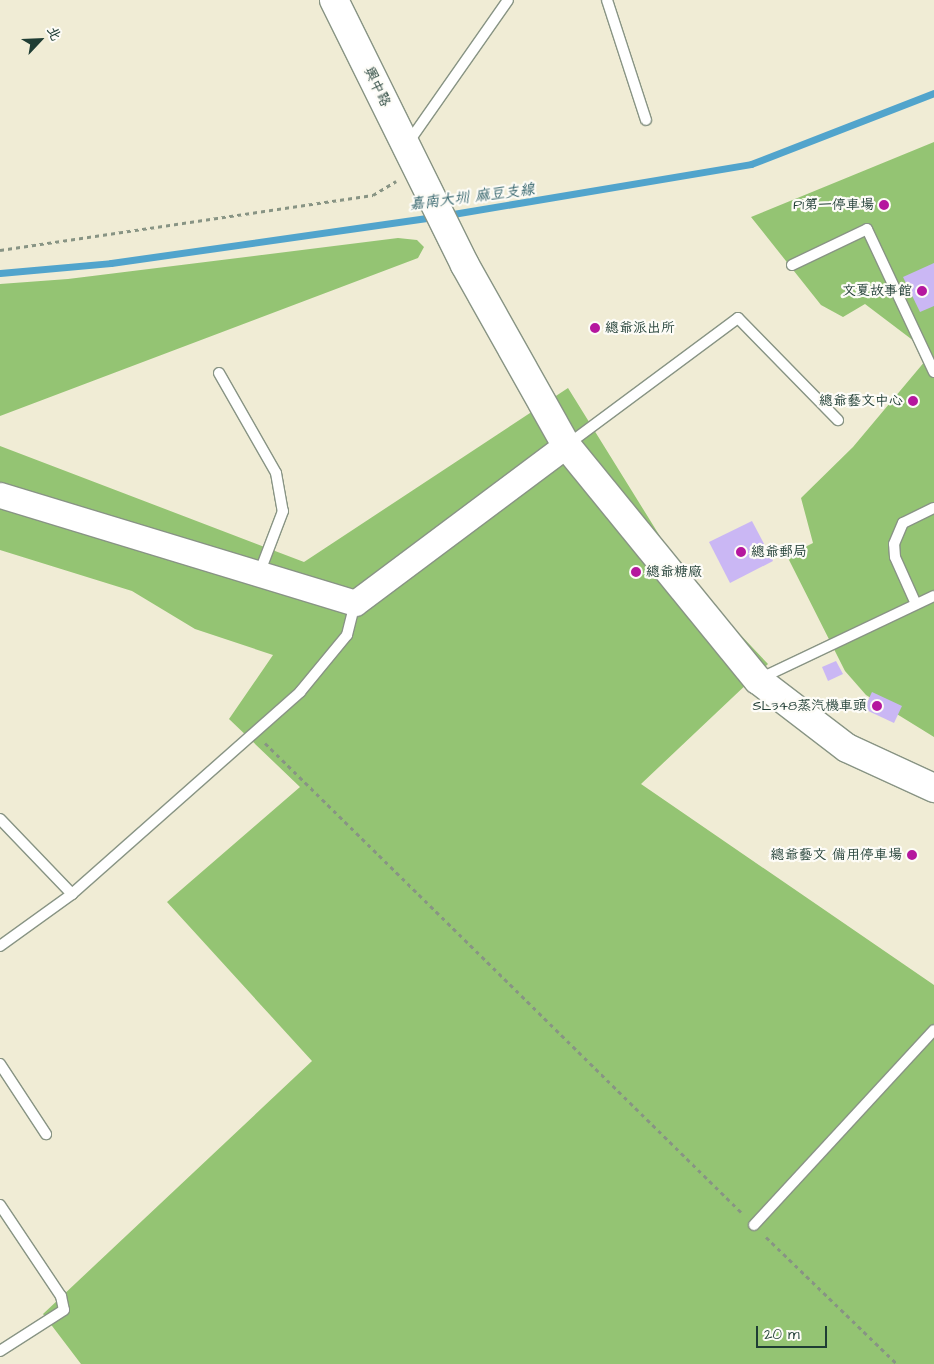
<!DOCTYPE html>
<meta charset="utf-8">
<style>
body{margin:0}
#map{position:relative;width:934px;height:1364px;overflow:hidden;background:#f0ecd5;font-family:"Architects Daughter","LXGW WenKai TC",sans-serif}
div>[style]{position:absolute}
.green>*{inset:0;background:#94c473}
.stream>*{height:7px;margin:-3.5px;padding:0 3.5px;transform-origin:3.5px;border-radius:3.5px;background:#51a4cc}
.building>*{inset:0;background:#cab7f4}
.path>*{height:3px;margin-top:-1.5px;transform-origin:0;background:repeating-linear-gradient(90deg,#889484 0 4px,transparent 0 8px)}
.roads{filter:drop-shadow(1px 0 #889484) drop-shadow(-1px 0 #889484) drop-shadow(0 1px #889484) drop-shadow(0 -1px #889484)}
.service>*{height:10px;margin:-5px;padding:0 5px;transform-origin:5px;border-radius:5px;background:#fff}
.tertiary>*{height:25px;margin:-12.5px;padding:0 12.5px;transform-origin:12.5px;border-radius:12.5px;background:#fff}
.secondary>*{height:28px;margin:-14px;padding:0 14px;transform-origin:14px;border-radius:14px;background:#fff}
.dots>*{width:14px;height:14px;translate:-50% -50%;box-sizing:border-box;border:2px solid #fdfcf7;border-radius:50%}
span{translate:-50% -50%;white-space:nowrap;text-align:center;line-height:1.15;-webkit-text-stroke:4.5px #fdfcf7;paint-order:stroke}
.street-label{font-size:14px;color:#1f3d34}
.poi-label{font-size:14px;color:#1f3d34}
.right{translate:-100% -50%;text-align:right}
.left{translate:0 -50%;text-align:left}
.water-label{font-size:15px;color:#306169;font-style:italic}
.north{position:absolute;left:15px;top:15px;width:50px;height:50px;-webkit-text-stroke:4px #fdfcf7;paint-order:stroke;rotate:65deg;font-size:14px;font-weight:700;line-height:20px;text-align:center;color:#1f3d34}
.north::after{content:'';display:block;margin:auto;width:18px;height:22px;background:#1f3d34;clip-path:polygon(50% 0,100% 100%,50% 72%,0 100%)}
.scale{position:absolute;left:756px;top:1326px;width:71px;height:22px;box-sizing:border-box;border:2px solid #1f3d34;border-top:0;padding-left:6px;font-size:15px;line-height:18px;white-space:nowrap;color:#1f3d34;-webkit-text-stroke:4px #fdfcf7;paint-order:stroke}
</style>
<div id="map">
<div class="green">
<i style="clip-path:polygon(934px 142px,934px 737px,866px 695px,845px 671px,787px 556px,813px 543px,801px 498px,853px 447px,931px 354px,865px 304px,843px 317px,821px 305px,751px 217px)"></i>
<i style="clip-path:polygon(398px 238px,417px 240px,424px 247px,418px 258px,0 416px,0 284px,68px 279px)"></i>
<i style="clip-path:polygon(568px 388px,684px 575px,768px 664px,641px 784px,934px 985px,934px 1364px,81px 1364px,43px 1314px,312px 1061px,167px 902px,300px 787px,229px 719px,273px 655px,195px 629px,132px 591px,0 550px,0 446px,304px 562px)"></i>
</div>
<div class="stream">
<i style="left:447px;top:215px;width:308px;rotate:-9.5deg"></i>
<i style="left:751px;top:164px;width:196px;rotate:-21.2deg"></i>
<i style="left:0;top:273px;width:111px;rotate:-5.1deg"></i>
<i style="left:111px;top:263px;width:326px;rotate:-8.1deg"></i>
</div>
<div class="building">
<i style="clip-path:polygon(934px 263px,934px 306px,920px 312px,903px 277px)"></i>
<i style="clip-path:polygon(752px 521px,773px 561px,730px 583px,709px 542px)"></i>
<i style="clip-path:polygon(836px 661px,843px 674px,828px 681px,822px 667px)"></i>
<i style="clip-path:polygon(872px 692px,902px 706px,894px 723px,864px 709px)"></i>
</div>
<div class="path">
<i style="left:0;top:250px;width:377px;rotate:-8.4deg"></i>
<i style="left:373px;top:195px;width:27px;rotate:-31deg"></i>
<i style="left:265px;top:743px;width:670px;rotate:44.58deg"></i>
<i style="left:766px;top:1237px;width:182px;rotate:44.1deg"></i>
</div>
<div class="roads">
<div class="service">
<i style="left:607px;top:0;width:126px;rotate:72deg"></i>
<i style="left:408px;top:143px;width:174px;rotate:-55deg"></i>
<i style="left:792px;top:265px;width:83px;rotate:-25.6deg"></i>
<i style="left:867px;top:229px;width:158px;rotate:64.9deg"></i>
<i style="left:219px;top:373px;width:115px;rotate:60.3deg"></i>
<i style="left:276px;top:473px;width:39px;rotate:80deg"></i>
<i style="left:283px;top:511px;width:67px;rotate:110.9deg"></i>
<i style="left:567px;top:445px;width:213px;rotate:-36.6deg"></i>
<i style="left:738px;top:318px;width:143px;rotate:45.6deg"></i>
<i style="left:916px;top:604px;width:51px;rotate:-114.1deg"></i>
<i style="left:895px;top:557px;width:13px;rotate:-94deg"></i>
<i style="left:894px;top:544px;width:23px;rotate:-67deg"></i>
<i style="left:903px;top:523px;width:34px;rotate:-26deg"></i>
<i style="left:761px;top:678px;width:191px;rotate:-25.4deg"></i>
<i style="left:0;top:819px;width:104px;rotate:46.2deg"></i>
<i style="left:0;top:946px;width:89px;rotate:-35.8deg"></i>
<i style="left:72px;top:894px;width:305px;rotate:-41.5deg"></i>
<i style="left:300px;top:692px;width:74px;rotate:-50.5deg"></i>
<i style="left:347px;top:635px;width:32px;rotate:-76deg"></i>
<i style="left:0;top:1064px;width:84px;rotate:56.7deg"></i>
<i style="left:0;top:1205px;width:110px;rotate:56.2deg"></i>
<i style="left:61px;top:1296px;width:14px;rotate:78deg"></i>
<i style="left:64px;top:1310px;width:76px;rotate:147.4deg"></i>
<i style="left:754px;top:1225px;width:265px;rotate:-47.3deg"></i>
</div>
<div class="tertiary">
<i style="left:0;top:495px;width:371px;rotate:16.9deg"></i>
<i style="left:355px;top:603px;width:264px;rotate:-36.8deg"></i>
</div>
<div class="secondary">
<i style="left:334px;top:0;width:296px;rotate:63.7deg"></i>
<i style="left:465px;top:265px;width:206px;rotate:60.7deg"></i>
<i style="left:566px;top:445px;width:303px;rotate:50.8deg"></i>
<i style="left:758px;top:680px;width:112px;rotate:37.4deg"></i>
<i style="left:847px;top:748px;width:96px;rotate:24.7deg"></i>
</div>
</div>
<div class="dots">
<i style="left:884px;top:205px;background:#b5179e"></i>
<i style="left:922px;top:291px;background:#b5179e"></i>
<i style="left:595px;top:328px;background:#b5179e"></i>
<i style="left:913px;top:401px;background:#b5179e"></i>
<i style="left:741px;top:552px;background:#b5179e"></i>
<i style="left:636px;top:572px;background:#b5179e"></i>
<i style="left:877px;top:706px;background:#b5179e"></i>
<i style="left:912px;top:855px;background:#b5179e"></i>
</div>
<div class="street-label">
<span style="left:377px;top:87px;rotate:64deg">興中路</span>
</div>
<div class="poi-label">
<span class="right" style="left:874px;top:205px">P1第一停車場</span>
<span class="right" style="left:912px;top:291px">文夏故事館</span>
<span class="left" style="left:605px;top:328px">總爺派出所</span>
<span class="right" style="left:903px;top:401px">總爺藝文中心</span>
<span class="left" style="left:751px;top:552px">總爺郵局</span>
<span class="left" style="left:646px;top:572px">總爺糖廠</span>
<span class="right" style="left:867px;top:706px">SL348蒸汽機車頭</span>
<span class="right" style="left:902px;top:855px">總爺藝文 備用停車場</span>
</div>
<div class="water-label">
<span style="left:472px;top:197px;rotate:-7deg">嘉南大圳 麻豆支線</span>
</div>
<div class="north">北</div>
<div class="scale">20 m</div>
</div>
